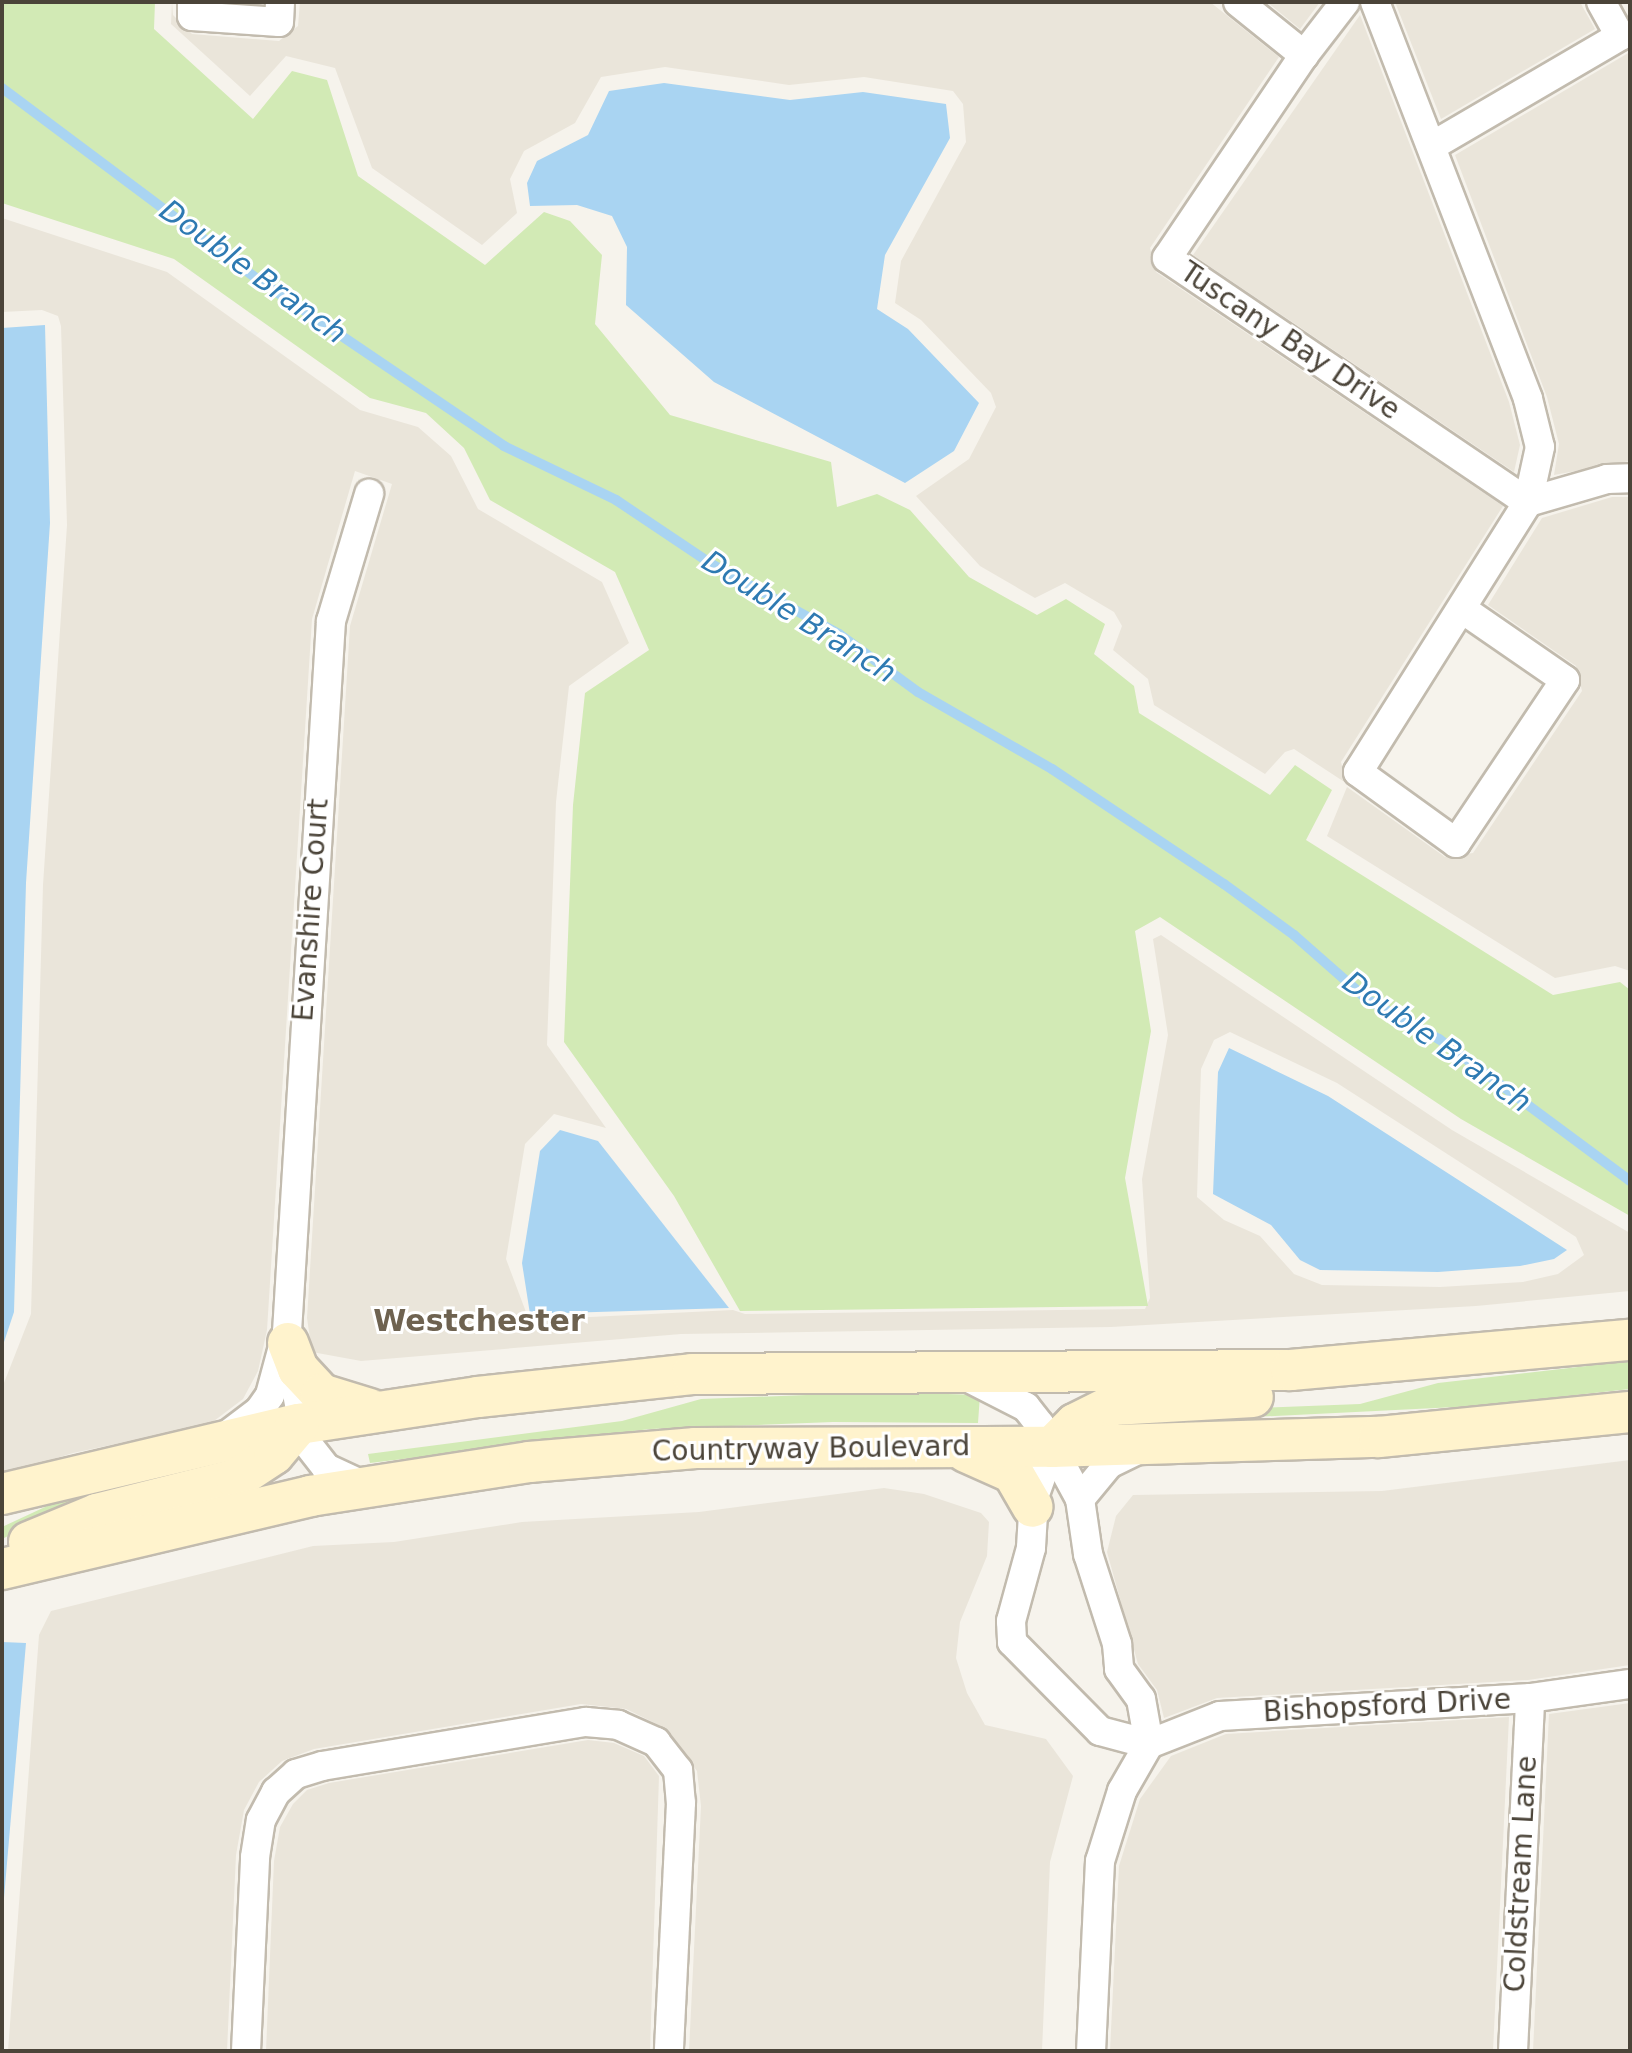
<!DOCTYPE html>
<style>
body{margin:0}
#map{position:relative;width:1632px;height:2053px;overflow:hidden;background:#f6f3ec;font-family:"DejaVu Sans",sans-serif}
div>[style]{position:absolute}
.residential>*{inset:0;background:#eae5da}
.green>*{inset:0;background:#d2eab5}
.water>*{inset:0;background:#a9d4f2}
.stream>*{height:10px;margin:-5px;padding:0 5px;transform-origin:5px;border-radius:5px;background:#a9d4f2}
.roads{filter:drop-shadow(2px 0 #c2bbae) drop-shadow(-2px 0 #c2bbae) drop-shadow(0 2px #c2bbae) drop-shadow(0 -2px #c2bbae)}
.street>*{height:28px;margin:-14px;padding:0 14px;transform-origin:14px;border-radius:14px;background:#fff}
.secondary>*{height:40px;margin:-20px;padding:0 20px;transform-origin:20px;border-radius:20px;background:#fff3cd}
span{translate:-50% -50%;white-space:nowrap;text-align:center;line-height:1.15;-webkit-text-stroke:6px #fff;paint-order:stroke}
.street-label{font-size:28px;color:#4b4439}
.water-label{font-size:30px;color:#2e7ab2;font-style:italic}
.neighbourhood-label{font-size:30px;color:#6e6250;font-weight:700}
.frame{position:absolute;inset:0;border:4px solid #4b4439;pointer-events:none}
</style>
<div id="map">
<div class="residential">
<i style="clip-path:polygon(172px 2px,173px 15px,192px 34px,279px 41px,298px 26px,300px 2px,1210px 2px,1279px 57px,1150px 248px,1156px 272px,1503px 506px,1341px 762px,1346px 783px,1294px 749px,1285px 752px,1265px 774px,1154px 705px,1148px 679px,1113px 650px,1122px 626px,1114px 612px,1065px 583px,1035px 598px,980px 566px,916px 496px,969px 459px,996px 407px,991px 393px,921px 320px,895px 303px,901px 261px,966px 142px,963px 104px,953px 91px,864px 77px,789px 85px,665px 67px,601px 77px,575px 123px,524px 151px,510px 179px,517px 213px,482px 245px,372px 168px,335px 68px,286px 56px,250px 96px,171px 24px)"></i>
<i style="clip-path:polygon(1267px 2px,1320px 2px,1300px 29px)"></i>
<i style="clip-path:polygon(1395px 2px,1580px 2px,1595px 29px,1441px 119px)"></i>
<i style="clip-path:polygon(1360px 15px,1509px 402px,1520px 445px,1514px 472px,1193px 255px)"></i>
<i style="clip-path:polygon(1630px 52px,1630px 461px,1554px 475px,1559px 444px,1547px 397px,1455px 155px)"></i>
<i style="clip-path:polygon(evenodd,2px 218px,167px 272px,360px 410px,418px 427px,451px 456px,478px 509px,602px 582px,629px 643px,569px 686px,556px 802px,547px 1045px,606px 1128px,554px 1114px,525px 1144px,506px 1259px,529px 1320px,733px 1310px,745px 1314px,1145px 1309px,1150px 1298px,1142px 1179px,1168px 1035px,1153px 939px,1161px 935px,1452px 1130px,1630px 1233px,1630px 1291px,1476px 1306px,1111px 1327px,681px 1334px,361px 1361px,312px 1352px,307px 1318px,350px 626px,392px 484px,355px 471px,312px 619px,267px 1330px,258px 1371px,243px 1399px,210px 1424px,73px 1453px,2px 1475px,2px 1388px,31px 1314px,43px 885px,67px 525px,61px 326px,58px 316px,42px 310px,2px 312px,2px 218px,1230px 1032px,1337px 1083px,1576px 1237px,1584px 1255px,1558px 1274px,1523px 1282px,1440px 1287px,1322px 1285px,1294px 1274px,1260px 1236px,1224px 1220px,1197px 1197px,1201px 1069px,1214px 1040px,1230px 1032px)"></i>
<i style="clip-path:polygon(1612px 497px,1630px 497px,1630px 971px,1615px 966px,1555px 978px,1327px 836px,1347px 787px,1445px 857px,1473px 853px,1582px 691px,1576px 666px,1488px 605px,1542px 518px)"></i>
<i style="clip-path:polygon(1630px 1460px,1630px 1665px,1528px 1680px,1217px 1698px,1164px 1718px,1157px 1690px,1138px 1664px,1107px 1552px,1116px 1516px,1133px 1495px,1382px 1491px)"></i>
<i style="clip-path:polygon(884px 1488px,924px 1494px,981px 1513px,989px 1522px,987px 1556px,960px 1622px,956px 1658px,967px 1693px,985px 1725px,1046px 1739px,1073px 1776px,1050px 1862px,1042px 2051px,689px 2051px,701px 1806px,697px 1771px,663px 1727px,626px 1709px,581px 1704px,314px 1749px,282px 1761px,259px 1782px,244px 1810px,236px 1855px,227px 2051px,8px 2051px,39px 1635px,51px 1611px,313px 1546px,394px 1542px,522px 1522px,699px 1512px)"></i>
<i style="clip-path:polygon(1630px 1703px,1630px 2051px,1533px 2051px,1549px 1714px)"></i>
<i style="clip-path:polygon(1509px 1717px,1493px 2051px,1110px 2051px,1119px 1866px,1140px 1799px,1171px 1756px,1226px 1734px)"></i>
<i style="clip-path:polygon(588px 1740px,614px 1743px,644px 1756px,659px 1776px,650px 2051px,266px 2051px,274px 1861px,280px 1827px,293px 1804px,307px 1790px,329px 1783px)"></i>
</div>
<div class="green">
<i style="clip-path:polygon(2px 2px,155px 2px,154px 29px,253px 119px,292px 71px,327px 80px,358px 176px,485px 265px,544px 212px,570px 221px,602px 255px,595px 324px,670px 415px,831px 462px,837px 507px,877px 494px,910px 510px,969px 577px,1037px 615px,1066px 599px,1105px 624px,1094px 654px,1134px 686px,1139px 713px,1270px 795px,1295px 765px,1332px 790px,1306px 840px,1553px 995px,1620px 982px,1630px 990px,1630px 1216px,1461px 1119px,1160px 917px,1135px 931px,1151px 1031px,1125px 1178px,1148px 1306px,740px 1311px,674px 1196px,564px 1042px,573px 805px,585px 693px,649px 650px,615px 572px,490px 500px,464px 448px,426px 413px,370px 398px,174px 259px,2px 203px)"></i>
<i style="clip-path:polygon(1630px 1361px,1630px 1389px,1476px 1406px,1153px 1422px,1211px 1410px,1360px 1404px,1438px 1383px)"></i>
<i style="clip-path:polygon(883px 1392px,980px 1395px,978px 1423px,833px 1422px,650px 1429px,370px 1463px,368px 1454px,622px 1421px,701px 1399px)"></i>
<i style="clip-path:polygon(202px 1466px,61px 1510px,2px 1539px,2px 1527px,60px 1500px)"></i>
</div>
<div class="water">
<i style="clip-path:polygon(664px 83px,790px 100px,863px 92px,946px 104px,950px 138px,885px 255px,877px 309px,908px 329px,979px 403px,954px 451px,905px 483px,714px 382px,626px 305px,627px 247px,612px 216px,577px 205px,530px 206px,527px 183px,537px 161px,588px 135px,609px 91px)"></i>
<i style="clip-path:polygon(45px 325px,50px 523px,26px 883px,14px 1312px,2px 1348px,2px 328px)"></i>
<i style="clip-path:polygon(1229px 1048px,1328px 1096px,1567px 1250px,1554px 1259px,1520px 1266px,1438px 1272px,1320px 1270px,1300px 1260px,1271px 1225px,1213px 1194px,1218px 1072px)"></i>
<i style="clip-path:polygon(560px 1130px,598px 1141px,729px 1308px,530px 1314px,522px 1263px,540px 1151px)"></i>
<i style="clip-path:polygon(2px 1642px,26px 1643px,2px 1921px)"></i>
</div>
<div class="stream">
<i style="left:2px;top:88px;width:321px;rotate:36.8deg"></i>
<i style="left:259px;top:280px;width:296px;rotate:34.1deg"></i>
<i style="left:504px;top:446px;width:124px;rotate:25.7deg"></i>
<i style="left:616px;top:500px;width:117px;rotate:33.8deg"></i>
<i style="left:713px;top:565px;width:144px;rotate:28.7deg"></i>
<i style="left:839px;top:634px;width:98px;rotate:36.3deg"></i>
<i style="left:918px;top:692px;width:155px;rotate:29.9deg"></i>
<i style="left:1052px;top:769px;width:207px;rotate:33.8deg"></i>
<i style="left:1224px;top:884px;width:87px;rotate:36.1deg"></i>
<i style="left:1294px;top:935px;width:98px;rotate:41.3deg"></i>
<i style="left:1368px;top:1000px;width:81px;rotate:28.8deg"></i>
<i style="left:1439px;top:1039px;width:238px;rotate:36.6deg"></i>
</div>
<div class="roads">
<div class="street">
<i style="left:192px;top:2px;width:14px;rotate:90deg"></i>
<i style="left:192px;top:16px;width:87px;rotate:3.9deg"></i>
<i style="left:279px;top:22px;width:20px;rotate:-87deg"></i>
<i style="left:1238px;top:2px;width:85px;rotate:38.8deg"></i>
<i style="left:1304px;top:55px;width:245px;rotate:124deg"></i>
<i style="left:1167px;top:258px;width:436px;rotate:34.1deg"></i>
<i style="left:1528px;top:502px;width:319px;rotate:122.2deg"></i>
<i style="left:1358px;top:772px;width:121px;rotate:35.9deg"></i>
<i style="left:1456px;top:843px;width:196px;rotate:-56.2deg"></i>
<i style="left:1565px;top:680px;width:125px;rotate:-145.4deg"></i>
<i style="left:1375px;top:2px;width:425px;rotate:68.9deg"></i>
<i style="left:1528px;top:399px;width:49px;rotate:76deg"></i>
<i style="left:1540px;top:447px;width:56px;rotate:102.3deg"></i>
<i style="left:1528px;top:502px;width:82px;rotate:-16.2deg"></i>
<i style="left:1607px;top:479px;width:23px;rotate:-2deg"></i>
<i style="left:1304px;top:55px;width:67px;rotate:-52.3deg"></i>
<i style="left:1432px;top:146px;width:218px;rotate:-30.3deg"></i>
<i style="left:1620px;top:36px;width:39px;rotate:-119deg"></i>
<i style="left:291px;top:1361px;width:82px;rotate:79.5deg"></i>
<i style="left:306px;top:1442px;width:33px;rotate:52deg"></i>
<i style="left:326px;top:1468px;width:45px;rotate:24.9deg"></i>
<i style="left:967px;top:1377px;width:66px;rotate:27deg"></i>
<i style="left:1026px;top:1407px;width:23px;rotate:52deg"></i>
<i style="left:1040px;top:1425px;width:84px;rotate:61.6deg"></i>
<i style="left:1080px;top:1499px;width:56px;rotate:81.7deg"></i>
<i style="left:1088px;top:1554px;width:95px;rotate:72.1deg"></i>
<i style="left:1117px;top:1644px;width:25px;rotate:85deg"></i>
<i style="left:1119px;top:1669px;width:37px;rotate:54deg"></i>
<i style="left:1141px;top:1699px;width:46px;rotate:79.9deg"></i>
<i style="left:1149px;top:1744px;width:54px;rotate:119.9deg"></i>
<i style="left:1122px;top:1791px;width:73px;rotate:107.4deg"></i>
<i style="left:1100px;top:1861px;width:190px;rotate:92.7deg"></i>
<i style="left:226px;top:1436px;width:41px;rotate:-37.1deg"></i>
<i style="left:259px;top:1411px;width:19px;rotate:-55deg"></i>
<i style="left:270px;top:1395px;width:65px;rotate:-74.9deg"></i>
<i style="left:287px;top:1332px;width:712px;rotate:-86.46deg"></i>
<i style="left:331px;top:621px;width:133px;rotate:-73.3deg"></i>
<i style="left:1052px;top:1447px;width:53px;rotate:109.8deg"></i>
<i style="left:1034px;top:1497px;width:51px;rotate:93.4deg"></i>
<i style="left:1031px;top:1548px;width:76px;rotate:105.3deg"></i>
<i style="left:1011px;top:1621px;width:21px;rotate:87deg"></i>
<i style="left:1012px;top:1642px;width:125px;rotate:45.3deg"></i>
<i style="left:1100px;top:1731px;width:51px;rotate:14.9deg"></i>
<i style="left:1149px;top:1744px;width:76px;rotate:-21.5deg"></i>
<i style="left:1220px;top:1716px;width:311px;rotate:-3.3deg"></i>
<i style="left:1530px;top:1698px;width:101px;rotate:-8deg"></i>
<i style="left:1080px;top:1499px;width:45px;rotate:-50.4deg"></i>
<i style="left:1109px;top:1464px;width:37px;rotate:-26deg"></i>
<i style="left:246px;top:2051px;width:194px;rotate:-87.3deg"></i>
<i style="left:255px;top:1857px;width:37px;rotate:-81deg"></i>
<i style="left:261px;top:1820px;width:32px;rotate:-62deg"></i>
<i style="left:276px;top:1792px;width:27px;rotate:-42deg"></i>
<i style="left:296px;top:1774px;width:27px;rotate:-17deg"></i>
<i style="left:322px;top:1766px;width:268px;rotate:-9.5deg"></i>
<i style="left:586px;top:1722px;width:32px;rotate:5deg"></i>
<i style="left:618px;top:1725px;width:42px;rotate:24.1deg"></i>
<i style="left:656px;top:1742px;width:36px;rotate:52deg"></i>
<i style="left:678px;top:1770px;width:33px;rotate:85deg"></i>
<i style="left:681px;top:1803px;width:248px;rotate:92.8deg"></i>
<i style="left:1513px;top:2051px;width:353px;rotate:-87.2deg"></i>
</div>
<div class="secondary">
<i style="left:288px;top:1343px;width:28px;rotate:69deg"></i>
<i style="left:298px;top:1369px;width:34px;rotate:47deg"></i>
<i style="left:321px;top:1394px;width:51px;rotate:17deg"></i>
<i style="left:1052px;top:1447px;width:33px;rotate:-45deg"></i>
<i style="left:1075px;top:1424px;width:42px;rotate:-26.6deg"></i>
<i style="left:1113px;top:1405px;width:140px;rotate:-3.3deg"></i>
<i style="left:966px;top:1452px;width:51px;rotate:24.1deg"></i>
<i style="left:1013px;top:1473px;width:39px;rotate:60deg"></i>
<i style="left:2px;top:1494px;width:305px;rotate:-13.3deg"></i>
<i style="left:299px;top:1424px;width:181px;rotate:-8.6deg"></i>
<i style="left:478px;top:1397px;width:215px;rotate:-6.1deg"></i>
<i style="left:692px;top:1374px;width:599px;rotate:-0.38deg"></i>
<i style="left:1291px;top:1370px;width:340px;rotate:-5.1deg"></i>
<i style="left:29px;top:1542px;width:74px;rotate:-22.4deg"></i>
<i style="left:97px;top:1514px;width:143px;rotate:-14.1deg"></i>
<i style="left:236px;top:1479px;width:45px;rotate:-33.3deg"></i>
<i style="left:274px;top:1454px;width:39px;rotate:-50deg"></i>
<i style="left:2px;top:1569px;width:317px;rotate:-13.3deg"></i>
<i style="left:310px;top:1496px;width:222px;rotate:-8.8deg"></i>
<i style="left:529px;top:1462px;width:167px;rotate:-4.8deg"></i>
<i style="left:695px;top:1448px;width:357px;rotate:-0.2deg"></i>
<i style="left:1052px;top:1447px;width:327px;rotate:-1.8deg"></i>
<i style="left:1379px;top:1437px;width:252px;rotate:-5.7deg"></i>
</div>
</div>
<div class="street-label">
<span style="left:1290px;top:341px;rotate:34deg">Tuscany Bay Drive</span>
<span style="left:311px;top:910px;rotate:-86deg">Evanshire Court</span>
<span style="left:811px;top:1449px;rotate:-1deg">Countryway Boulevard</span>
<span style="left:1387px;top:1706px;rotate:-3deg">Bishopsford Drive</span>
<span style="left:1521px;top:1874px;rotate:-87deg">Coldstream Lane</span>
</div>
<div class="water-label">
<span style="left:253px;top:272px;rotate:36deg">Double Branch</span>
<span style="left:799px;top:617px;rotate:32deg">Double Branch</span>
<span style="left:1437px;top:1042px;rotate:35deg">Double Branch</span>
</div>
<div class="neighbourhood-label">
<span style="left:479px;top:1321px">Westchester</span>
</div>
<div class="frame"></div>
</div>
